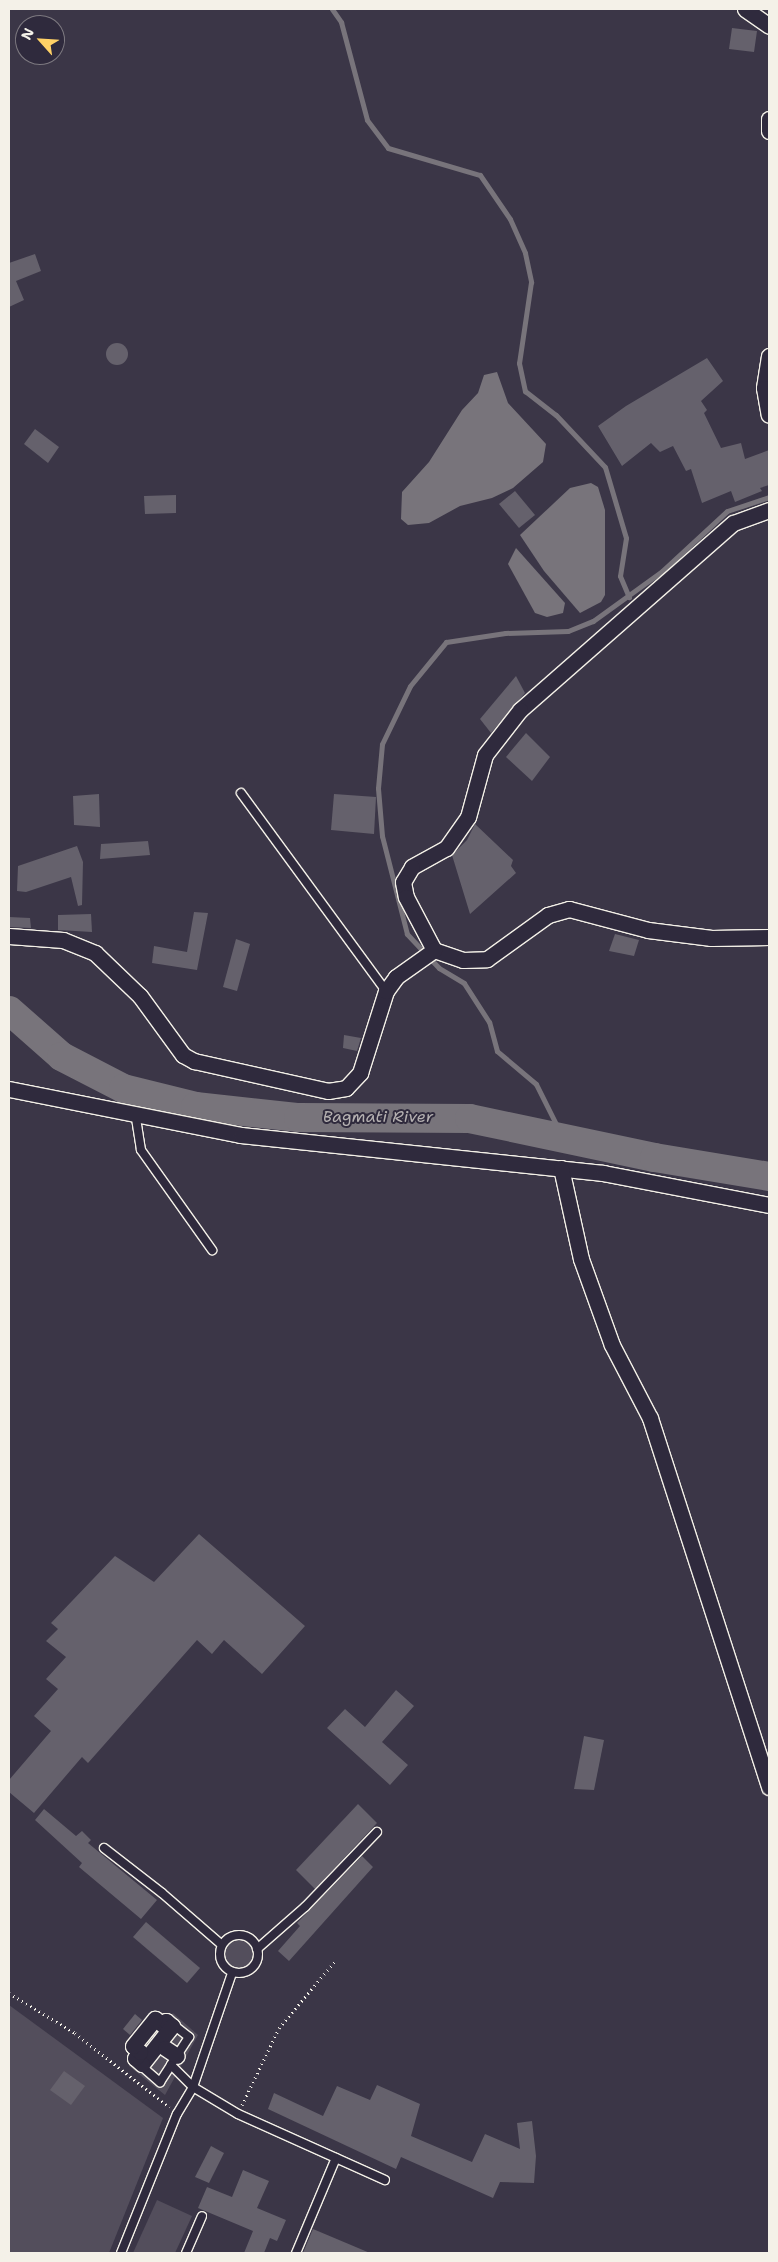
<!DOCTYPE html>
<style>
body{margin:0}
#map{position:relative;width:778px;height:2262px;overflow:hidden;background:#3b3647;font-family:"Shantell Sans",sans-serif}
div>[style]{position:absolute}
.green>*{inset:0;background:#534e5c}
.round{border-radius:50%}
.water>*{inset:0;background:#78747b}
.stream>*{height:5px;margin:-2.5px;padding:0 2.5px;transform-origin:2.5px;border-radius:2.5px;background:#78747b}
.river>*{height:29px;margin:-14.5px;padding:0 14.5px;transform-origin:14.5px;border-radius:14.5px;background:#78747b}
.building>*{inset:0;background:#65616c}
.path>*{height:3px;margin-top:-1.5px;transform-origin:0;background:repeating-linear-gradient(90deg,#f4f1e8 0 1px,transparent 0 5px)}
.roads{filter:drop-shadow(1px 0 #f4f1e8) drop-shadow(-1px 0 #f4f1e8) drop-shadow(0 1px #f4f1e8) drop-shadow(0 -1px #f4f1e8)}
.lane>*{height:8px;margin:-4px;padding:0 4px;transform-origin:4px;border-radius:4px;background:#2f2a3d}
.lane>.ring{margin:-4px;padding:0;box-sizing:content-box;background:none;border:8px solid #2f2a3d;border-radius:50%}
.street>*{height:15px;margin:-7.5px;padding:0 7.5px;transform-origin:7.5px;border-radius:7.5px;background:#2f2a3d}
span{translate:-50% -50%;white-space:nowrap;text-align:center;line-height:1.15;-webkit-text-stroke:4px #2f2a3d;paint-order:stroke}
.water-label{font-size:16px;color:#b6b2b2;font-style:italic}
.frame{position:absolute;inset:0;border:10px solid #f4f1e8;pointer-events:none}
.north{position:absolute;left:15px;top:15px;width:50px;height:50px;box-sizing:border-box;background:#2f2a3d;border:1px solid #7e7a81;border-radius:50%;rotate:296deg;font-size:14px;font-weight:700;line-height:20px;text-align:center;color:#f4f1e8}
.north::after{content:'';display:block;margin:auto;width:18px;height:22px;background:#ffd166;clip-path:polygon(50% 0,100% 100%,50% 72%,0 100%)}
</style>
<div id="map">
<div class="green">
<i class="round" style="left:224px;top:1939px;width:30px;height:30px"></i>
<i style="clip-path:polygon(9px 2005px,163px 2118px,109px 2253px,9px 2253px)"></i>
<i style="clip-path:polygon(173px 2013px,198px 2035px,165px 2095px,129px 2066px,139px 2052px,155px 2019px,163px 2025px)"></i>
<i style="clip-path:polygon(157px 2200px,192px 2216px,175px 2253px,133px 2253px)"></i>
</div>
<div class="water">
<i style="clip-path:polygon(497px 372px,508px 403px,546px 444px,543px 462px,513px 488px,492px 498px,460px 506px,429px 523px,408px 525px,401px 519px,402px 492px,429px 462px,462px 410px,478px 393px,484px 375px)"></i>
<i style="clip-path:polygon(591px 483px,598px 487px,605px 510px,605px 595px,601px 602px,580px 613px,544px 571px,520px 535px,570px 488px)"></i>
<i style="clip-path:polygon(516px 548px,565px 603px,563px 613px,547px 617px,535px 613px,508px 564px)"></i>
</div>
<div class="stream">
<i style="left:332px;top:9px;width:16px;rotate:55deg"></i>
<i style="left:341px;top:22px;width:101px;rotate:75.1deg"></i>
<i style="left:367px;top:120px;width:35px;rotate:53deg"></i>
<i style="left:388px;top:148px;width:96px;rotate:16.4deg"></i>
<i style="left:480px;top:175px;width:53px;rotate:55.7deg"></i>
<i style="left:510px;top:219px;width:37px;rotate:66deg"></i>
<i style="left:525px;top:253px;width:30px;rotate:78deg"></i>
<i style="left:531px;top:282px;width:82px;rotate:98.4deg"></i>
<i style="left:519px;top:363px;width:29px;rotate:78deg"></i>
<i style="left:525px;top:391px;width:39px;rotate:38deg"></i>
<i style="left:556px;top:415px;width:71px;rotate:46.7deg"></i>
<i style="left:605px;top:467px;width:74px;rotate:73.5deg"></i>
<i style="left:626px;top:538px;width:38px;rotate:99deg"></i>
<i style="left:620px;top:576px;width:23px;rotate:67deg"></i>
<i style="left:562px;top:1136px;width:58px;rotate:-116.6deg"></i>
<i style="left:536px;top:1084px;width:51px;rotate:-139.8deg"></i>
<i style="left:497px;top:1051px;width:30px;rotate:-105deg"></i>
<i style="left:489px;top:1022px;width:46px;rotate:-122.7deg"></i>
<i style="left:464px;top:983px;width:29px;rotate:-149deg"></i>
<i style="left:439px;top:968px;width:47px;rotate:-133.3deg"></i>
<i style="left:407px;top:934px;width:101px;rotate:-104.3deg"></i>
<i style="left:382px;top:836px;width:48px;rotate:-94.8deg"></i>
<i style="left:378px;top:788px;width:44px;rotate:-84.8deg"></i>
<i style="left:382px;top:744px;width:64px;rotate:-64.2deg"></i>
<i style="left:410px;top:686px;width:57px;rotate:-50.7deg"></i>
<i style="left:446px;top:642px;width:60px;rotate:-8.7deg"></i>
<i style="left:505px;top:633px;width:63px;rotate:-1.8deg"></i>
<i style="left:568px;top:631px;width:27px;rotate:-22deg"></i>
<i style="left:593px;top:621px;width:85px;rotate:-35.9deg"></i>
<i style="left:662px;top:571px;width:88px;rotate:-42.7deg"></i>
<i style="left:727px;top:511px;width:44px;rotate:-18.4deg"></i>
</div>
<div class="river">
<i style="left:9px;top:1010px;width:69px;rotate:41.5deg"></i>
<i style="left:61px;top:1056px;width:70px;rotate:27.3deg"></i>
<i style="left:123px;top:1088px;width:74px;rotate:14deg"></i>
<i style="left:195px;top:1106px;width:104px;rotate:6.1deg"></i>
<i style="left:298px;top:1117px;width:171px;rotate:0.3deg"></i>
<i style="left:469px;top:1118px;width:189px;rotate:11.9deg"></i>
<i style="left:654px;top:1157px;width:117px;rotate:9.4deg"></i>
</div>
<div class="building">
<i style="clip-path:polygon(732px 28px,757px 31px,754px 52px,729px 49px)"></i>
<i style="clip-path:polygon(35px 254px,41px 271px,16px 281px,24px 300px,9px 307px,9px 263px)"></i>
<i class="round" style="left:106px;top:343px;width:22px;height:22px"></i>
<i style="clip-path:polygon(707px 358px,723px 381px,701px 401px,707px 410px,704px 413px,721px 448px,741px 443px,745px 459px,769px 450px,769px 485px,760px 488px,762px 491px,735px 502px,731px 491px,702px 503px,691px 469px,686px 471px,673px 446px,660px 452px,651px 443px,622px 466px,598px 426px,626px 406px)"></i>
<i style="clip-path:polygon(35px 429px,59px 447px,48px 463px,24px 444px)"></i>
<i style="clip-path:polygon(515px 491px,535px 515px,519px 528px,499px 504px)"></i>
<i style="clip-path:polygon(176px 495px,176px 513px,145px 514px,144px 496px)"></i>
<i style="clip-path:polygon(516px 676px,525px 693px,491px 733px,480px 719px)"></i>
<i style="clip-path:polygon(526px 733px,550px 757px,532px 781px,506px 757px)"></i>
<i style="clip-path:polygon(99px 794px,100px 827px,74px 825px,73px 796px)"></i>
<i style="clip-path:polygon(334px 794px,376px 797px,374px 834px,331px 830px)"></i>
<i style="clip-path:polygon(475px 824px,513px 860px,511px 866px,516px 873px,470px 914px,452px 855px,467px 840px)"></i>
<i style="clip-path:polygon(148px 841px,150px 855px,100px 859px,101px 844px)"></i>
<i style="clip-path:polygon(77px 846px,83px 862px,82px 905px,78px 906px,71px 877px,26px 892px,17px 891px,18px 866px)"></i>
<i style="clip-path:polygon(194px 912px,208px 913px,197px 970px,152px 963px,154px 946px,187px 952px)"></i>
<i style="clip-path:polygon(91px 914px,92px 932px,58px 930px,58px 915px)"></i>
<i style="clip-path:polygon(9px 917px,30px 918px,31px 928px,9px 927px)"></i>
<i style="clip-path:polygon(615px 934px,639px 940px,634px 956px,609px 951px)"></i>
<i style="clip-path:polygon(236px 939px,250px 944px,237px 991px,223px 987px)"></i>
<i style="clip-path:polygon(344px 1035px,361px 1038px,357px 1051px,343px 1048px)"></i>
<i style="clip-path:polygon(199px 1534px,305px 1626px,262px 1674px,224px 1640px,212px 1654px,197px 1640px,88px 1763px,82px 1757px,34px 1813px,9px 1792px,9px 1780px,51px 1731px,34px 1716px,58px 1689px,46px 1679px,66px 1657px,46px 1641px,58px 1629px,51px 1623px,115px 1556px,154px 1582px)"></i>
<i style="clip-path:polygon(396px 1690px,414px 1706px,382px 1742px,408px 1765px,390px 1785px,327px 1728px,345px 1709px,365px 1727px)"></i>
<i style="clip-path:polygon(584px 1736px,604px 1740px,594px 1790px,574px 1789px)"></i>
<i style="clip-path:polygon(358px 1804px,377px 1823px,315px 1889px,296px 1870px)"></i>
<i style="clip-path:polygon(44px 1809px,76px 1836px,82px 1831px,91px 1840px,88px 1843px,157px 1900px,141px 1919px,79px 1867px,82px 1863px,35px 1820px)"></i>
<i style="clip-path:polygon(362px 1856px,373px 1867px,289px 1961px,278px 1951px,300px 1926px,297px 1923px)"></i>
<i style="clip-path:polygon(146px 1922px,200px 1968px,187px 1983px,133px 1937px)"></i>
<i style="clip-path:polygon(135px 2014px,142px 2020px,130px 2035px,123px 2029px)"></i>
<i style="clip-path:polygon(64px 2071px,85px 2086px,71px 2105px,50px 2090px)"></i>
<i style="clip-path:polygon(377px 2085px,420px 2104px,411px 2136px,472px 2162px,485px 2134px,520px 2149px,517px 2123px,532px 2121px,536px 2156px,534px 2183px,500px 2182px,493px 2198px,401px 2157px,396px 2169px,268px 2109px,274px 2093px,323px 2116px,337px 2086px,370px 2100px)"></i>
<i style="clip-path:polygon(211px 2146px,224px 2153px,209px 2183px,195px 2177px)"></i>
<i style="clip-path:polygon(243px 2170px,269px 2181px,257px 2208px,286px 2220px,277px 2241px,270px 2238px,264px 2253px,244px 2253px,253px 2231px,198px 2208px,207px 2187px,232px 2197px)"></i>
<i style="clip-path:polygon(313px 2229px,370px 2253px,303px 2253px)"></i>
</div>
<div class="path">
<i style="left:9px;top:1993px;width:77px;rotate:31.2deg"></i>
<i style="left:75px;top:2033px;width:120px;rotate:38.2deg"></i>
<i style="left:242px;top:2105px;width:85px;rotate:-64.3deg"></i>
<i style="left:279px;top:2028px;width:89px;rotate:-50deg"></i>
</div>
<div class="roads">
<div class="lane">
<i style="left:241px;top:793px;width:245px;rotate:53.8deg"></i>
<i style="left:135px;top:1112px;width:38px;rotate:81deg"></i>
<i style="left:141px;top:1150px;width:123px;rotate:54.6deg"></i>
<i style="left:104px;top:1848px;width:73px;rotate:37.8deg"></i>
<i style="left:162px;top:1893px;width:79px;rotate:40.9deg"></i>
<i class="ring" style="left:220px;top:1935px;width:30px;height:30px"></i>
<i style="left:257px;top:1949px;width:64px;rotate:-41.2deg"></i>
<i style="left:305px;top:1907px;width:104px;rotate:-46.2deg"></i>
<i style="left:171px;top:2023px;width:23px;rotate:38deg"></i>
<i style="left:189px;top:2037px;width:33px;rotate:123deg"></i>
<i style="left:171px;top:2065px;width:31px;rotate:45deg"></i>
<i style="left:193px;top:2087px;width:52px;rotate:31deg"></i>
<i style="left:238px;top:2114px;width:161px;rotate:24.2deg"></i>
<i style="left:139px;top:2064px;width:28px;rotate:41deg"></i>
<i style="left:160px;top:2082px;width:20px;rotate:-57deg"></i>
<i style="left:121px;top:2253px;width:150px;rotate:-68.1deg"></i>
<i style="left:177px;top:2114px;width:31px;rotate:-59deg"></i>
<i style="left:193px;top:2087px;width:120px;rotate:-71.1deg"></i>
<i style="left:186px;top:2253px;width:40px;rotate:-66.6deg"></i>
<i style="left:296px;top:2253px;width:103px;rotate:-67.2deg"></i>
</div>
<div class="street">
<i style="left:745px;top:9px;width:29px;rotate:35deg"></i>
<i style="left:769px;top:119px;width:12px;rotate:90deg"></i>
<i style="left:769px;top:356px;width:32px;rotate:99deg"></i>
<i style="left:764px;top:388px;width:27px;rotate:80deg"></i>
<i style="left:769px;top:510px;width:38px;rotate:160deg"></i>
<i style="left:733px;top:523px;width:283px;rotate:138.7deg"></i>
<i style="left:520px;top:710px;width:57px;rotate:127.9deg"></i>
<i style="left:485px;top:755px;width:64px;rotate:105.3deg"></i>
<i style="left:468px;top:817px;width:38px;rotate:125deg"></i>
<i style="left:446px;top:848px;width:39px;rotate:151deg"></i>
<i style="left:412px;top:867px;width:17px;rotate:121deg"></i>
<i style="left:403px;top:882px;width:15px;rotate:79deg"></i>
<i style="left:406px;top:897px;width:60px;rotate:62.2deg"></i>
<i style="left:434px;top:950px;width:31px;rotate:19deg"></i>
<i style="left:463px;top:960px;width:24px;rotate:-2deg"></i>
<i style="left:487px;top:959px;width:75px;rotate:-35.8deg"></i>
<i style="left:548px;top:915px;width:22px;rotate:-16deg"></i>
<i style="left:569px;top:909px;width:82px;rotate:14.9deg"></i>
<i style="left:648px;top:930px;width:64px;rotate:7.2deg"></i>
<i style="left:711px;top:938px;width:58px;rotate:-1deg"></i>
<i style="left:9px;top:936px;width:54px;rotate:4.2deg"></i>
<i style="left:63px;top:940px;width:35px;rotate:22deg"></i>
<i style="left:95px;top:953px;width:62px;rotate:43.7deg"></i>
<i style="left:140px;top:996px;width:73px;rotate:53.9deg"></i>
<i style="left:183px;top:1055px;width:13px;rotate:29deg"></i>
<i style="left:194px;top:1061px;width:137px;rotate:12.6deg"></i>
<i style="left:328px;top:1091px;width:18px;rotate:-9deg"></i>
<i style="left:346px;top:1088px;width:21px;rotate:-47deg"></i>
<i style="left:360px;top:1073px;width:86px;rotate:-72.4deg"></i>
<i style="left:386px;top:991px;width:17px;rotate:-54deg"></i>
<i style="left:396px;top:977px;width:47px;rotate:-35.4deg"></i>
<i style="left:9px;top:1089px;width:237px;rotate:11.2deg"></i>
<i style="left:241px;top:1135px;width:364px;rotate:6deg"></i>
<i style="left:603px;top:1173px;width:169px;rotate:10.9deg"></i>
<i style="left:561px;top:1168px;width:93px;rotate:77.6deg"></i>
<i style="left:581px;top:1259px;width:91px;rotate:70.2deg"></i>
<i style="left:612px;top:1345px;width:82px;rotate:62.5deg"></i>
<i style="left:650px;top:1418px;width:388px;rotate:72.1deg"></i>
<i style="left:155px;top:2019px;width:10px;rotate:37deg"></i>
<i style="left:163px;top:2025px;width:5px;rotate:-53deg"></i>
<i style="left:166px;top:2021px;width:8px;rotate:40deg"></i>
<i style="left:172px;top:2026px;width:48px;rotate:128.3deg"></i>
<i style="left:142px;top:2064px;width:9px;rotate:-139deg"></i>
<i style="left:135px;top:2058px;width:8px;rotate:-50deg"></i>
<i style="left:140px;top:2052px;width:9px;rotate:-139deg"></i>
<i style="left:133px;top:2046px;width:35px;rotate:-51deg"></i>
<i style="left:165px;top:2048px;width:14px;rotate:34deg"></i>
</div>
</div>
<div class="water-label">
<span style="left:378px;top:1117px">Bagmati River</span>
</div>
<div class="frame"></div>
<div class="north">N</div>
</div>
